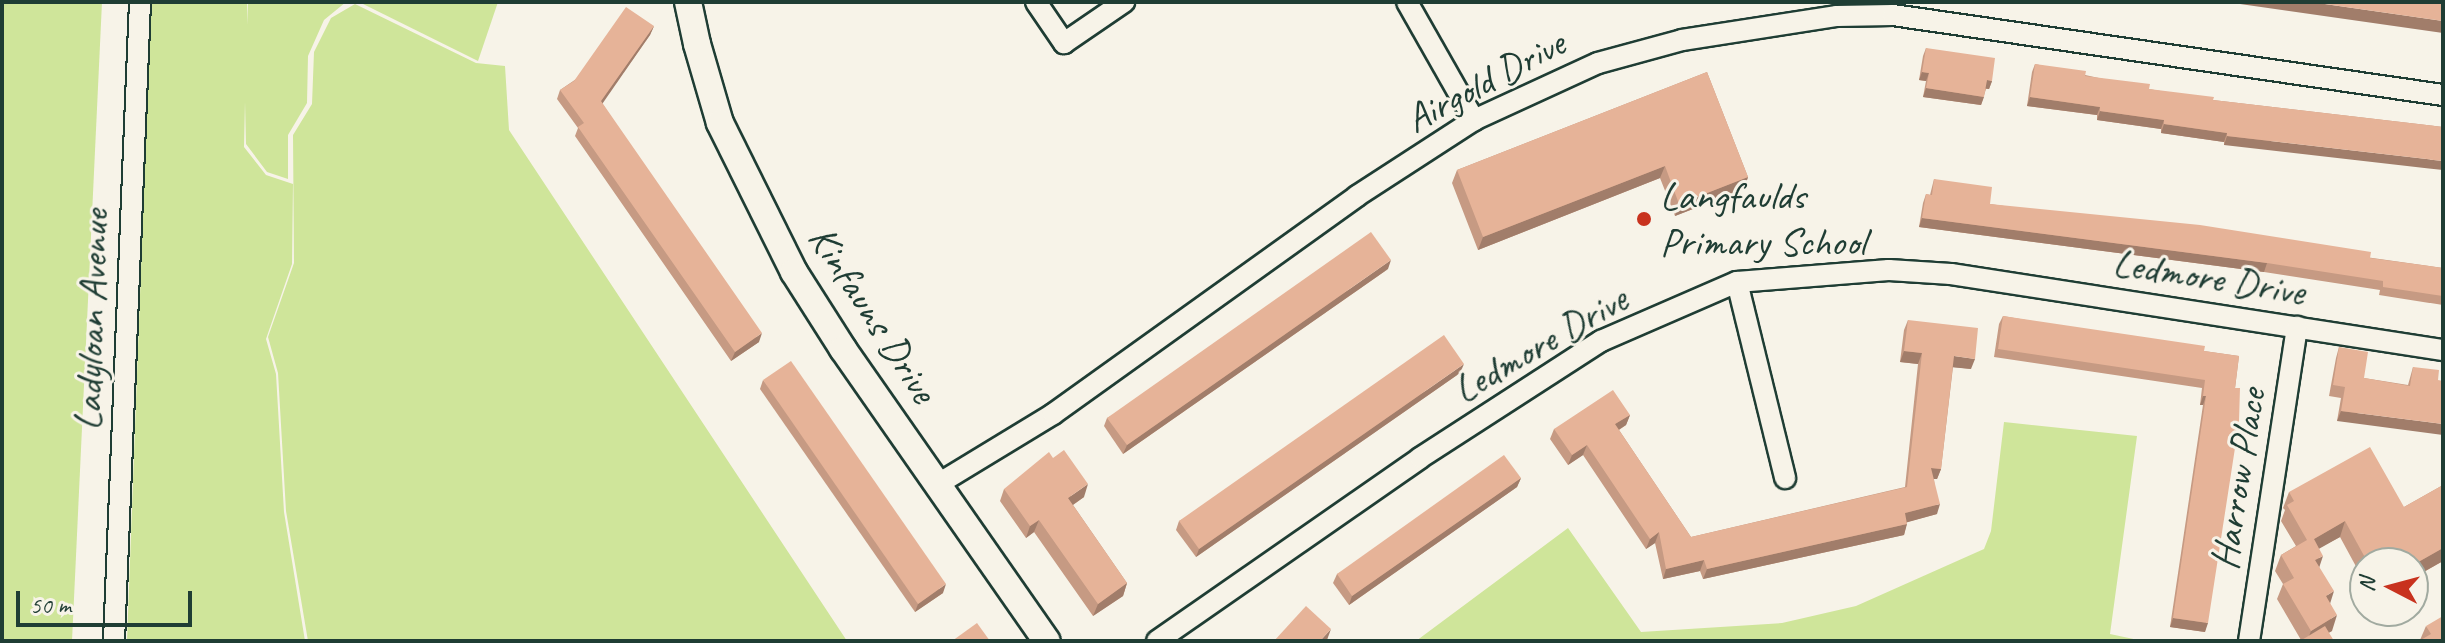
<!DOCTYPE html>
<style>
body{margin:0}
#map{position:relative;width:2445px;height:643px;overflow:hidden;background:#f7f3e8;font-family:Caveat,sans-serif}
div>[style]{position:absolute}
.green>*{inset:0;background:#cfe59a}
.roads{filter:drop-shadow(2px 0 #1f3d34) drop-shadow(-2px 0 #1f3d34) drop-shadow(0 2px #1f3d34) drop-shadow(0 -2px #1f3d34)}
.minor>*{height:20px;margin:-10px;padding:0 10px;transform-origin:10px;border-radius:10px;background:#f7f3e8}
.tertiary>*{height:26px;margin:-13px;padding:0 13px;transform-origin:13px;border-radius:13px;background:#f7f3e8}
.wall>*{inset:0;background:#c69a83}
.shaded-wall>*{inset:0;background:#a17d6a}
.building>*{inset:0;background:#e6b398}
.dots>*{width:22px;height:22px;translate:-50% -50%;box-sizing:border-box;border:4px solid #f7f3e8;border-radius:50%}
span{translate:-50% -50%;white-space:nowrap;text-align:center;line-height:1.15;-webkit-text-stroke:6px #f7f3e8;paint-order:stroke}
.street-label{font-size:40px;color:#1f3d34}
.poi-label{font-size:40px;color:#1f3d34}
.left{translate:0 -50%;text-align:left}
.frame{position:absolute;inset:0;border:4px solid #1f3d34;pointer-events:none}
.north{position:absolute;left:2349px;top:547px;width:80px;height:80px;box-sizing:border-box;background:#f7f3e8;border:2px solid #a1aaa0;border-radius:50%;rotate:276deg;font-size:22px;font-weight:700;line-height:32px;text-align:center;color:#1f3d34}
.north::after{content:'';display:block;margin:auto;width:28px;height:36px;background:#c8321e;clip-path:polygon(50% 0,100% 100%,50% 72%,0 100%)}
.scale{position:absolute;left:16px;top:591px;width:176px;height:36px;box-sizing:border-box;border:4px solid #1f3d34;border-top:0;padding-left:10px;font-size:24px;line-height:28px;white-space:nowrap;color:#1f3d34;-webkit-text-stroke:6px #f7f3e8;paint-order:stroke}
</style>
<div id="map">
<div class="green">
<i style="clip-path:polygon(2px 2px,102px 2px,72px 641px,2px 641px)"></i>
<i style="clip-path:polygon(151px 2px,247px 2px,247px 25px,248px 2px,346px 2px,324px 20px,308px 56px,307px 103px,288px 135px,288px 179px,267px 172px,246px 144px,245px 102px,244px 147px,266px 175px,293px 184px,292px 264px,266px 339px,276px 374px,284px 512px,305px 641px,127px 641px)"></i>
<i style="clip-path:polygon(359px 2px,498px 2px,478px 61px)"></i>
<i style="clip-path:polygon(355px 4px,476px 63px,505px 66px,509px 130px,847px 641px,308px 641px,286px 511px,278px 373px,268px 337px,294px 263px,293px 135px,312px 104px,314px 52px,331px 18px)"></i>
<i style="clip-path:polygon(2004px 422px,2137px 436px,2110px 634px,2143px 641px,1416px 641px,1568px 528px,1641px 632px,1782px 623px,1856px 606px,1984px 549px,1991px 531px)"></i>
</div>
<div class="roads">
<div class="minor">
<i style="left:1036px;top:2px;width:50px;rotate:55.7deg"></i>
<i style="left:1064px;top:43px;width:73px;rotate:-34.3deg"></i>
<i style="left:1407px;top:2px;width:136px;rotate:60.4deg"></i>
<i style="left:1737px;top:282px;width:202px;rotate:76.2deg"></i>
<i style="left:938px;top:484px;width:135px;rotate:-31.3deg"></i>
<i style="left:1053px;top:414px;width:374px;rotate:-35.6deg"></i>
<i style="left:1357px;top:196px;width:140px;rotate:-33deg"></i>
<i style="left:1474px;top:120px;width:136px;rotate:-24.7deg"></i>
<i style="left:1598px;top:63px;width:87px;rotate:-15.3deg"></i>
<i style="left:1682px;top:40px;width:157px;rotate:-8.8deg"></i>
<i style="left:1837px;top:16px;width:56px;rotate:-1deg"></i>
<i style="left:1893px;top:15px;width:556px;rotate:8.28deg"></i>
<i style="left:114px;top:641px;width:640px;rotate:-87.67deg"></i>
<i style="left:1157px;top:641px;width:320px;rotate:-34.8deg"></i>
<i style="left:1420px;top:458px;width:216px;rotate:-32.9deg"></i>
<i style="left:1601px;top:341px;width:148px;rotate:-23.5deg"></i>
<i style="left:1737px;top:282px;width:152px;rotate:-4.5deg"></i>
<i style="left:1889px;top:270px;width:62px;rotate:3.7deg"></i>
<i style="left:1951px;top:274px;width:498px;rotate:8.8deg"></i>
<i style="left:2249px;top:641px;width:318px;rotate:-81.3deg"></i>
</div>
<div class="tertiary">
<i style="left:688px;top:2px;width:43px;rotate:77.9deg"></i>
<i style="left:697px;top:44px;width:82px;rotate:73.8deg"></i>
<i style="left:720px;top:123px;width:166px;rotate:63.6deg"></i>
<i style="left:794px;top:272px;width:91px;rotate:57.5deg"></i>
<i style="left:843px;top:349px;width:356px;rotate:55.1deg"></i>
</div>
</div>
<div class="wall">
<i style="clip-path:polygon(654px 26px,650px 35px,602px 103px,759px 342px,731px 361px,575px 136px,578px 128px,557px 99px,560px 90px)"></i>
<i style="clip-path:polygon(1926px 48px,1992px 81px,1989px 89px,1986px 89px,1981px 105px,1923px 97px,1926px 81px,1919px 80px,1923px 56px)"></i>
<i style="clip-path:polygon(2035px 64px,2149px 89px,2213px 100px,2443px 127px,2224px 145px,2224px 142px,2161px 133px,2161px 129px,2097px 120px,2097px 115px,2027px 106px,2032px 72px)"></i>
<i style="clip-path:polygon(1707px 72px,1748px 177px,1744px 189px,1675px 216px,1660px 178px,1478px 250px,1452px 183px,1457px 170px)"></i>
<i style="clip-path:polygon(1934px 179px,1990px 204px,2443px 268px,2443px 305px,2379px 295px,2380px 290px,2264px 272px,1919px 227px,1923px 203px,1926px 194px,1930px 195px)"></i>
<i style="clip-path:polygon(1388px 269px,1123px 454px,1104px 426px,1107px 418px)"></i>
<i style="clip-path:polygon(2003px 316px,2204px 351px,2239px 356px,2205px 632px,2170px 627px,2203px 405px,2200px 405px,2202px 388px,1994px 357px,1999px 324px)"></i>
<i style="clip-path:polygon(1908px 320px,1971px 369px,1953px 367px,1941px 469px,1937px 479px,1934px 479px,1937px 514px,1907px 522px,1904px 535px,1703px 579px,1700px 571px,1663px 579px,1655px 543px,1646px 549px,1583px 455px,1568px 465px,1550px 439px,1554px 429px,1630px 415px,1626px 425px,1619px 430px,1691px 537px,1905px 487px,1918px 364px,1900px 362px,1904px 330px)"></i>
<i style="clip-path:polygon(2339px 347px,2364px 378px,2408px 385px,2413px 367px,2438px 380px,2337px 421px,2341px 398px,2329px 396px,2336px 358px)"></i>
<i style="clip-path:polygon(1460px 373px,1196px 557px,1176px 530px,1179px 521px)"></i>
<i style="clip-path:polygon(763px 380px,943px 593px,915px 612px,760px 389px)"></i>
<i style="clip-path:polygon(1521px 478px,1517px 487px,1349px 605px,1333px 583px,1337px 574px)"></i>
<i style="clip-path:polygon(2443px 485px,2443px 561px,2413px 578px,2413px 563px,2365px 563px,2365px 583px,2340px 537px,2319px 548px,2319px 567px,2330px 603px,2332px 631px,2301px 640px,2277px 599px,2283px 584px,2275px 571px,2281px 555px,2296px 546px,2281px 521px,2285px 510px,2283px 508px,2289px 492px,2404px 507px)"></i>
<i style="clip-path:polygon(1004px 489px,1084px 497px,1073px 505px,1127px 583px,1123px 596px,1093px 616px,1034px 532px,1026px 538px,1000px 501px)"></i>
<i style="clip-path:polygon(2426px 626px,2443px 641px,2420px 640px)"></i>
</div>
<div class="shaded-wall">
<i style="clip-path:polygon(2226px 2px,2311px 2px,2443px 21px,2443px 33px)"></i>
<i style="clip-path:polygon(654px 26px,650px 35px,598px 110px,601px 101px)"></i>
<i style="clip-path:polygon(1922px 72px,1929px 73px,1926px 81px,1919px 80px)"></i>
<i style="clip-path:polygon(1987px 80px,1992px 81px,1989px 89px,1984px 88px)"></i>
<i style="clip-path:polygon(1926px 88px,1984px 97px,1981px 105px,1923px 97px)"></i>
<i style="clip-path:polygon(2030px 97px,2100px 107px,2097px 115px,2027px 106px)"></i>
<i style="clip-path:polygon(2100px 111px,2164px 120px,2161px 129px,2097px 120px)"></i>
<i style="clip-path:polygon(2164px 124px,2227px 133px,2224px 142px,2161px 133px)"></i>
<i style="clip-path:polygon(2227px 136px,2443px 161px,2443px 170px,2224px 145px)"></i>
<i style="clip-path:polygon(1665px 166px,1660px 178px,1478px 250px,1483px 237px)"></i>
<i style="clip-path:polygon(1748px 177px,1744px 189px,1675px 216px,1679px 204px)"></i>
<i style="clip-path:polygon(1922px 218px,2267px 263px,2264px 272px,1919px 227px)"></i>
<i style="clip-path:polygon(1391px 260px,1388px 269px,1123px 454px,1127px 445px)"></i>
<i style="clip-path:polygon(762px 333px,759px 342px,731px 361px,735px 352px)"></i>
<i style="clip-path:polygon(1904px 351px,1922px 353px,1918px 364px,1900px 362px)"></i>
<i style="clip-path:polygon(1954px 356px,1975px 359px,1971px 369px,1950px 367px)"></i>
<i style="clip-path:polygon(1464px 364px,1460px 373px,1196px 557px,1199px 549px)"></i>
<i style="clip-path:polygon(2203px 396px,2206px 396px,2203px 405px,2200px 405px)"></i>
<i style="clip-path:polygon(2341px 411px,2443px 424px,2443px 435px,2337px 421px)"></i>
<i style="clip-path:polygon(1630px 415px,1626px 425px,1612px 434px,1615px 424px)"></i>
<i style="clip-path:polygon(1587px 445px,1583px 455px,1568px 465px,1572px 455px)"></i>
<i style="clip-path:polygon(1931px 468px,1941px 469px,1937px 479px,1927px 479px)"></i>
<i style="clip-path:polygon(1521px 478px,1517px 487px,1349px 605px,1352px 596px)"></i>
<i style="clip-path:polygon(1088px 484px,1084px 497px,1064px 511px,1068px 498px)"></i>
<i style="clip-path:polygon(1940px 504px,1937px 514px,1901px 524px,1905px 513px)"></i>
<i style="clip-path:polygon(1039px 520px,1034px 532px,1026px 538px,1030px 526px)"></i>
<i style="clip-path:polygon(2345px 521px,2340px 537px,2308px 555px,2314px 539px)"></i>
<i style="clip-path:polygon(1907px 524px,1904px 535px,1703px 579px,1707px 569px)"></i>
<i style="clip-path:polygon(1659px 532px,1655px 543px,1646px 549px,1650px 539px)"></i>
<i style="clip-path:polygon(2443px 548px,2443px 561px,2413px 578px,2413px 565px)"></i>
<i style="clip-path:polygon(2323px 556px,2318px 571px,2315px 560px)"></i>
<i style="clip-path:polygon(1704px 560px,1700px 571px,1663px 579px,1666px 569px)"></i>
<i style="clip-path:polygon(1127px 583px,1123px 596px,1093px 616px,1098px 604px)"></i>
<i style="clip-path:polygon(946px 584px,943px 593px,915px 612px,918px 604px)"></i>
<i style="clip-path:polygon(2334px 591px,2329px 607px,2326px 596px)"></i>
<i style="clip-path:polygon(2337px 615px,2332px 631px,2315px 641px,2307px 641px,2311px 631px)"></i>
<i style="clip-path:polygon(2173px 618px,2208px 623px,2205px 632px,2170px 627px)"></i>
<i style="clip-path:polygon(1331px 629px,1327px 640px,1320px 641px)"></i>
</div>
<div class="building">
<i style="clip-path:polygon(2311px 2px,2443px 2px,2443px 21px)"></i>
<i style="clip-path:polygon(626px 7px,654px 26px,601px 101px,762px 333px,735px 352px,578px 127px,584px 123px,560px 90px,574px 81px)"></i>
<i style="clip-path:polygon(1926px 48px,1995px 58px,1992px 81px,1987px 80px,1984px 97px,1926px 88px,1929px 73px,1922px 72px)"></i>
<i style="clip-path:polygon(2035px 64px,2086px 71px,2085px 76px,2150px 84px,2149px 89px,2214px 97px,2213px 100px,2443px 127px,2443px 161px,2227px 136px,2227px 133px,2164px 124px,2164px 120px,2100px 111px,2100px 107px,2030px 97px)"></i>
<i style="clip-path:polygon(1707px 72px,1748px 177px,1679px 204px,1665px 166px,1483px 237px,1457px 170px)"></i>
<i style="clip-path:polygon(1934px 179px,1992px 187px,1990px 204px,2200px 225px,2371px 252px,2370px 258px,2443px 268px,2443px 296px,2383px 287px,2383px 281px,2267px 263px,1922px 218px,1926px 194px,1932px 195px)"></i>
<i style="clip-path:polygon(1371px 232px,1391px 260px,1127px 445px,1107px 418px)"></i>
<i style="clip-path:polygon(2003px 316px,2205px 346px,2204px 351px,2239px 356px,2235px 388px,2240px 388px,2239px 422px,2208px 623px,2173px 618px,2206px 396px,2203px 396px,2205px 380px,1998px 349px)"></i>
<i style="clip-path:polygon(1908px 320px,1978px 328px,1975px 359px,1954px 356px,1941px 469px,1931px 468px,1940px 504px,1905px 513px,1907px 524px,1707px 569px,1704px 560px,1666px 569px,1659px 532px,1650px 539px,1587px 445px,1572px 455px,1554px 429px,1613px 390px,1630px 415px,1615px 424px,1691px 537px,1907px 487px,1922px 353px,1904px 351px)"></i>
<i style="clip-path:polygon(1444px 335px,1464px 364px,1199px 549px,1179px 521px)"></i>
<i style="clip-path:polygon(2339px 347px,2368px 352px,2364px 378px,2410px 386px,2413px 367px,2439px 370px,2438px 380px,2443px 381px,2443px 424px,2341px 411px,2345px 387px,2333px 385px)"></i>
<i style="clip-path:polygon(791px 361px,946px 584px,918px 604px,763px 380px)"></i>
<i style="clip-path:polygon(2370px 447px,2404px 507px,2443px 485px,2443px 548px,2413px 565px,2413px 563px,2368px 563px,2345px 521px,2314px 539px,2323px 556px,2315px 560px,2334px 591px,2326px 596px,2337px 615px,2311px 631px,2283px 584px,2294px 578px,2281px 555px,2307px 540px,2287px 505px,2294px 501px,2289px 492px)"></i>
<i style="clip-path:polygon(1064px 450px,1088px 484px,1068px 498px,1127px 583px,1098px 604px,1039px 520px,1030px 526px,1004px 489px,1049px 452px,1053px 458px)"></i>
<i style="clip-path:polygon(1504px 455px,1521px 478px,1352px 596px,1337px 574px)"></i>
<i style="clip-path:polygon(1306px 606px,1331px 629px,1320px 641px,1274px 641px)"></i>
<i style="clip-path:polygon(2443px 616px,2443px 641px,2419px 641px,2431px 634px,2426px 626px)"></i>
<i style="clip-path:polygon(977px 623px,990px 641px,952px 641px)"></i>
<i style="clip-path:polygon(2325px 626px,2334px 641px,2300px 641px)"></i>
</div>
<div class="dots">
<i style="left:1644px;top:219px;background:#c8321e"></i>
</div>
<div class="street-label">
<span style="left:1485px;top:81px;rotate:-28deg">Airgold Drive</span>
<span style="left:2209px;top:277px;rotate:9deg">Ledmore Drive</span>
<span style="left:873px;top:314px;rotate:57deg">Kinfauns Drive</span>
<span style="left:91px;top:320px;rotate:-88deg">Ladyloan Avenue</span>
<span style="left:1540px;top:344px;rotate:-30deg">Ledmore Drive</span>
<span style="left:2238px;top:479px;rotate:-81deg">Harrow Place</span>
</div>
<div class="poi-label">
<span class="left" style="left:1660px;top:219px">Langfaulds<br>Primary School</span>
</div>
<div class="frame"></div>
<div class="north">N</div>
<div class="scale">50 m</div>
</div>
